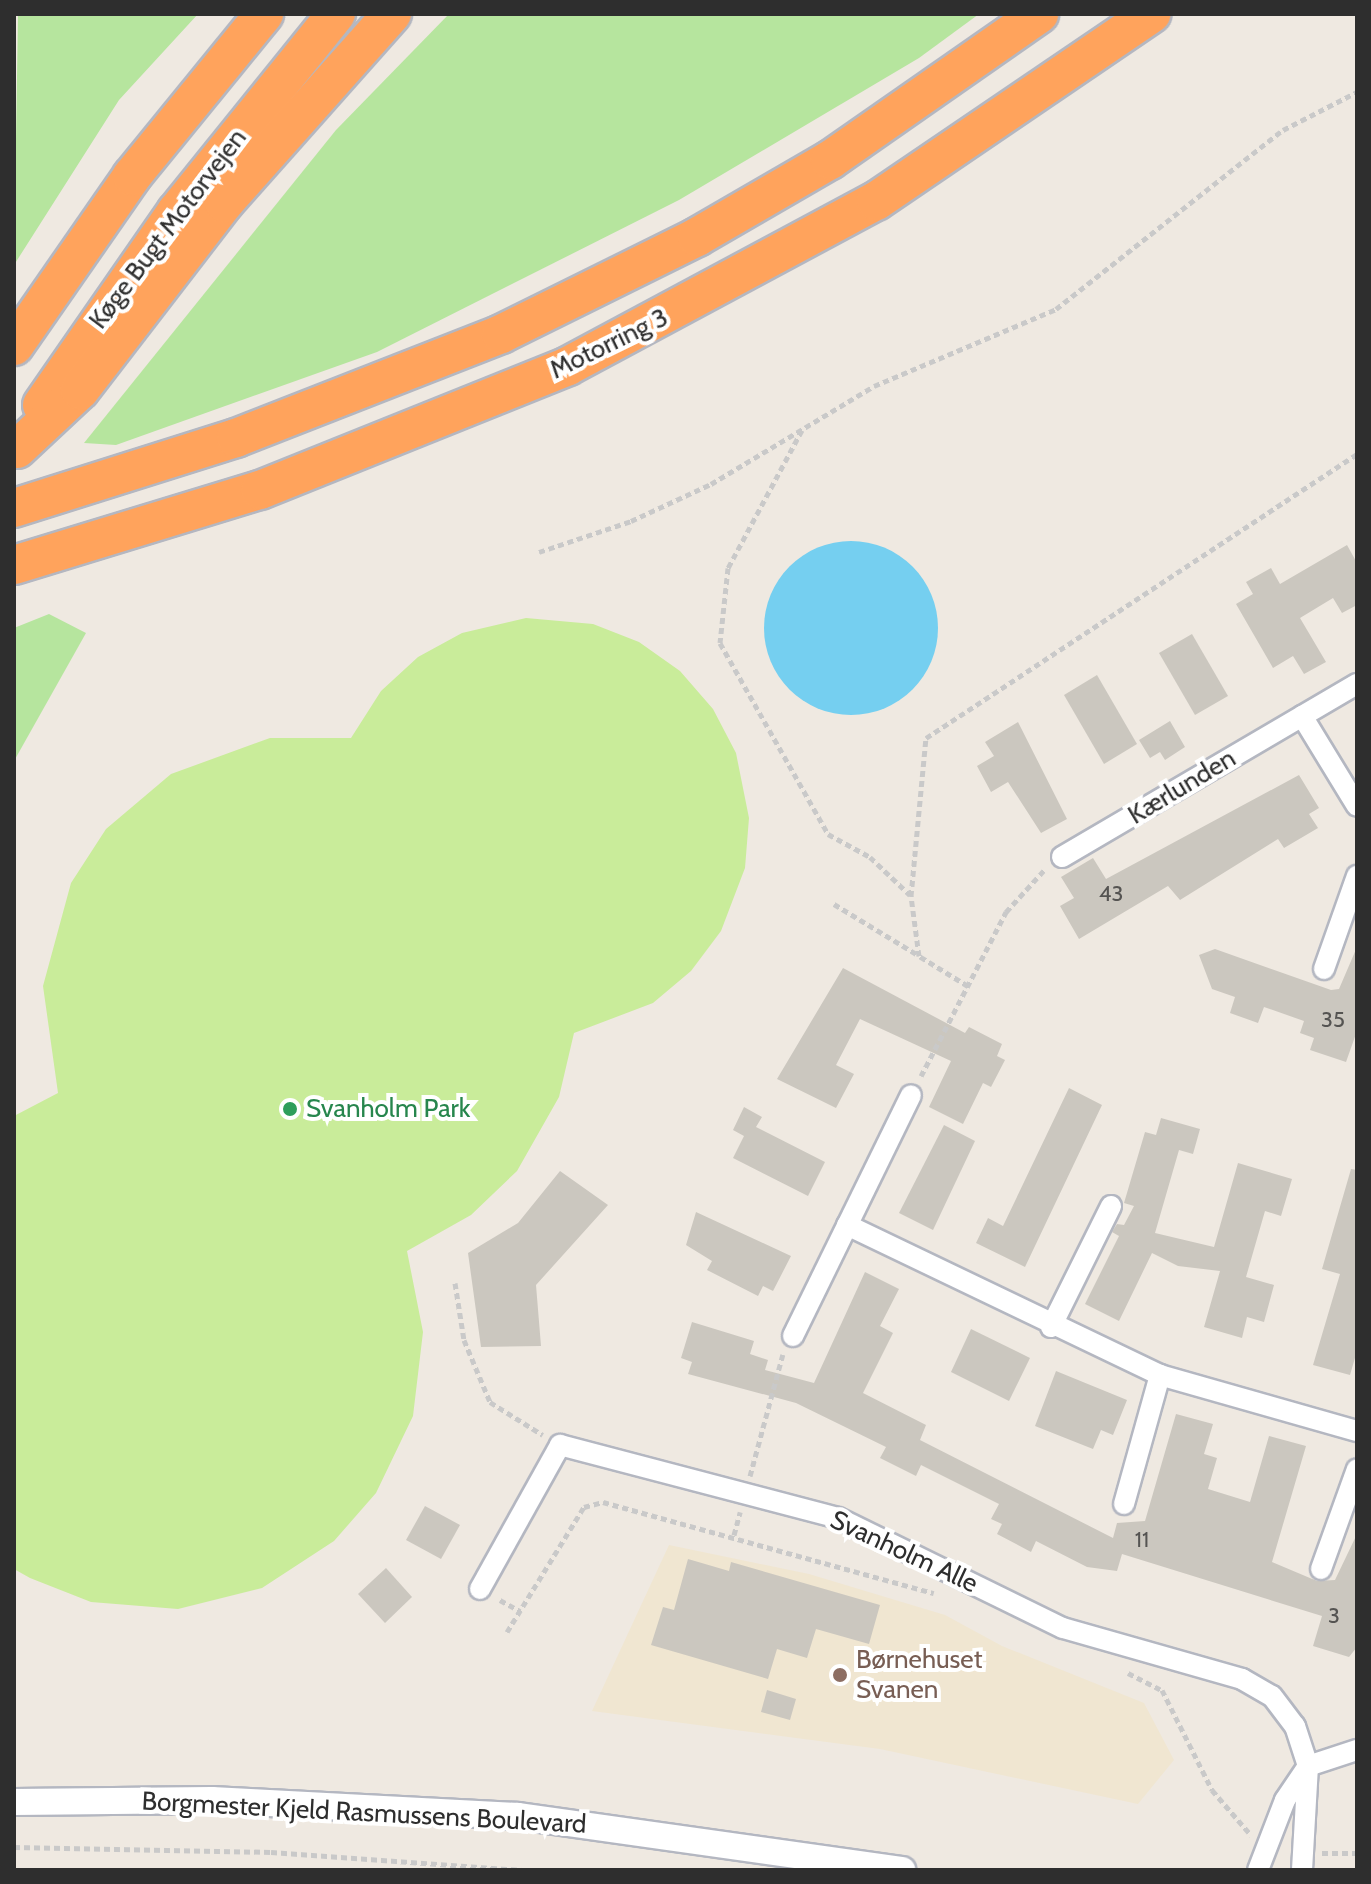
<!DOCTYPE html>
<meta charset="utf-8">
<style>
body{margin:0}
#map{position:relative;width:1371px;height:1884px;overflow:hidden;background:#efe9e1;font-family:Cabin,sans-serif}
div>[style]{position:absolute}
.education>*{inset:0;background:#f0e6d1}
.green>*{inset:0;background:#b6e59e}
.pitch>*{inset:0;background:#c9ec9a}
.water>*{inset:0;background:#75cff0}
.round{border-radius:50%}
.building>*{inset:0;background:#cbc7bf}
.path>*{height:5px;margin-top:-2.5px;transform-origin:0;background:repeating-linear-gradient(90deg,#c9c9c9 0 6px,transparent 0 10px)}
.roads{filter:drop-shadow(2px 0 #b4b7c1) drop-shadow(-2px 0 #b4b7c1) drop-shadow(0 2px #b4b7c1) drop-shadow(0 -2px #b4b7c1)}
.minor>*{height:20px;margin:-10px;padding:0 10px;transform-origin:10px;border-radius:10px;background:#fff}
.tertiary>*{height:26px;margin:-13px;padding:0 13px;transform-origin:13px;border-radius:13px;background:#fff}
.motorway>*{height:38px;margin:-19px;padding:0 19px;transform-origin:19px;border-radius:19px;background:#ffa35c}
.dots>*{width:22px;height:22px;translate:-50% -50%;box-sizing:border-box;border:4px solid #fff;border-radius:50%}
span{translate:-50% -50%;white-space:nowrap;text-align:center;line-height:1.15;-webkit-text-stroke:8px #fff;paint-order:stroke}
.number-label{font-size:22px;color:#555452}
.number-label span{-webkit-text-stroke-width:0}
.street-label{font-size:26px;color:#2e2e2e}
.leisure-label{font-size:26px;color:#27864d}
.left{translate:0 -50%;text-align:left}
.education-label{font-size:26px;color:#785e54}
.frame{position:absolute;inset:0;border:16px solid #2e2e2e;pointer-events:none}
</style>
<div id="map">
<div class="education">
<i style="clip-path:polygon(669px 1545px,809px 1574px,945px 1615px,1002px 1646px,1144px 1703px,1174px 1760px,1138px 1804px,880px 1749px,592px 1711px)"></i>
</div>
<div class="green">
<i style="clip-path:polygon(18px 14px,198px 14px,119px 100px,14px 265px)"></i>
<i style="clip-path:polygon(449px 14px,979px 14px,919px 58px,679px 200px,377px 352px,116px 445px,84px 443px,336px 130px)"></i>
<i style="clip-path:polygon(49px 614px,86px 633px,14px 761px,14px 628px)"></i>
</div>
<div class="pitch">
<i style="clip-path:polygon(526px 618px,593px 624px,639px 642px,680px 671px,713px 709px,736px 753px,749px 818px,745px 868px,721px 931px,691px 971px,653px 1003px,574px 1033px,559px 1097px,517px 1171px,471px 1215px,407px 1251px,423px 1332px,413px 1416px,376px 1493px,334px 1541px,262px 1588px,178px 1609px,91px 1602px,30px 1578px,14px 1569px,14px 1116px,58px 1093px,43px 986px,71px 883px,106px 829px,171px 774px,270px 738px,351px 738px,381px 691px,418px 657px,462px 633px)"></i>
</div>
<div class="water">
<i class="round" style="left:764px;top:541px;width:174px;height:174px"></i>
</div>
<div class="building">
<i style="clip-path:polygon(1347px 545px,1357px 563px,1357px 605px,1342px 613px,1333px 598px,1300px 618px,1326px 662px,1304px 674px,1293px 656px,1273px 668px,1236px 604px,1253px 594px,1246px 582px,1271px 568px,1280px 584px)"></i>
<i style="clip-path:polygon(1192px 634px,1228px 696px,1195px 715px,1159px 653px)"></i>
<i style="clip-path:polygon(1097px 675px,1137px 744px,1104px 764px,1064px 695px)"></i>
<i style="clip-path:polygon(1170px 721px,1185px 747px,1165px 760px,1160px 752px,1150px 758px,1139px 740px)"></i>
<i style="clip-path:polygon(1018px 722px,1067px 819px,1041px 833px,1008px 782px,991px 792px,977px 766px,994px 756px,985px 742px)"></i>
<i style="clip-path:polygon(1299px 775px,1319px 808px,1309px 814px,1318px 828px,1284px 848px,1278px 839px,1180px 900px,1168px 886px,1079px 939px,1060px 906px,1074px 898px,1061px 877px,1093px 858px,1106px 879px)"></i>
<i style="clip-path:polygon(1357px 947px,1357px 1031px,1346px 1062px,1310px 1050px,1314px 1038px,1300px 1033px,1304px 1021px,1264px 1007px,1258px 1023px,1230px 1013px,1235px 997px,1212px 989px,1199px 955px,1215px 949px,1331px 990px,1339px 989px)"></i>
<i style="clip-path:polygon(843px 968px,965px 1033px,969px 1027px,1002px 1044px,997px 1056px,1005px 1060px,991px 1087px,983px 1083px,963px 1124px,929px 1107px,951px 1061px,860px 1019px,836px 1065px,854px 1074px,836px 1108px,777px 1079px)"></i>
<i style="clip-path:polygon(1069px 1088px,1102px 1105px,1025px 1267px,976px 1243px,988px 1218px,1003px 1226px)"></i>
<i style="clip-path:polygon(744px 1107px,762px 1117px,756px 1127px,825px 1162px,808px 1196px,733px 1158px,744px 1136px,733px 1130px)"></i>
<i style="clip-path:polygon(1161px 1118px,1200px 1129px,1193px 1154px,1179px 1150px,1155px 1233px,1214px 1247px,1238px 1163px,1292px 1179px,1281px 1216px,1265px 1211px,1246px 1277px,1274px 1285px,1264px 1322px,1247px 1317px,1242px 1338px,1204px 1327px,1220px 1271px,1178px 1266px,1152px 1253px,1119px 1321px,1085px 1304px,1119px 1236px,1112px 1232px,1117px 1224px,1124px 1225px,1134px 1206px,1124px 1203px,1145px 1132px,1156px 1135px)"></i>
<i style="clip-path:polygon(944px 1125px,975px 1141px,933px 1230px,899px 1213px)"></i>
<i style="clip-path:polygon(1351px 1169px,1357px 1170px,1357px 1351px,1350px 1375px,1313px 1365px,1340px 1274px,1322px 1269px)"></i>
<i style="clip-path:polygon(560px 1171px,608px 1205px,536px 1285px,541px 1346px,481px 1347px,468px 1253px,518px 1223px)"></i>
<i style="clip-path:polygon(696px 1212px,791px 1256px,773px 1291px,763px 1286px,758px 1296px,707px 1270px,712px 1261px,686px 1245px)"></i>
<i style="clip-path:polygon(865px 1272px,899px 1289px,880px 1326px,893px 1333px,863px 1393px,926px 1425px,920px 1440px,1113px 1538px,1117px 1523px,1145px 1521px,1176px 1414px,1213px 1424px,1204px 1454px,1217px 1458px,1208px 1489px,1250px 1502px,1269px 1436px,1306px 1446px,1272px 1562px,1317px 1581px,1335px 1580px,1357px 1534px,1357px 1647px,1349px 1657px,1313px 1646px,1322px 1616px,1122px 1554px,1117px 1571px,1087px 1567px,1036px 1541px,1031px 1552px,997px 1534px,1002px 1524px,991px 1519px,999px 1504px,921px 1465px,916px 1476px,880px 1458px,886px 1447px,796px 1403px,688px 1374px,692px 1362px,681px 1358px,692px 1322px,754px 1341px,750px 1354px,768px 1360px,765px 1370px,814px 1383px)"></i>
<i style="clip-path:polygon(971px 1329px,1030px 1358px,1009px 1401px,951px 1372px)"></i>
<i style="clip-path:polygon(1056px 1371px,1127px 1400px,1113px 1435px,1101px 1430px,1093px 1449px,1035px 1426px)"></i>
<i style="clip-path:polygon(425px 1506px,460px 1525px,441px 1559px,406px 1540px)"></i>
<i style="clip-path:polygon(688px 1559px,729px 1571px,731px 1562px,880px 1605px,869px 1644px,816px 1629px,807px 1658px,777px 1649px,768px 1679px,651px 1645px,663px 1607px,674px 1610px)"></i>
<i style="clip-path:polygon(386px 1568px,412px 1597px,385px 1623px,358px 1594px)"></i>
<i style="clip-path:polygon(767px 1690px,796px 1699px,790px 1720px,761px 1712px)"></i>
</div>
<div class="path">
<i style="left:802px;top:430px;width:157px;rotate:118.2deg"></i>
<i style="left:728px;top:568px;width:75px;rotate:96.1deg"></i>
<i style="left:720px;top:643px;width:219px;rotate:60.5deg"></i>
<i style="left:828px;top:834px;width:48px;rotate:28.7deg"></i>
<i style="left:870px;top:857px;width:55px;rotate:43.5deg"></i>
<i style="left:539px;top:552px;width:97px;rotate:-18.6deg"></i>
<i style="left:631px;top:521px;width:88px;rotate:-24.8deg"></i>
<i style="left:711px;top:484px;width:190px;rotate:-31deg"></i>
<i style="left:874px;top:386px;width:198px;rotate:-22.9deg"></i>
<i style="left:1056px;top:309px;width:289px;rotate:-38.3deg"></i>
<i style="left:1283px;top:130px;width:83px;rotate:-27.2deg"></i>
<i style="left:834px;top:904px;width:98px;rotate:31.3deg"></i>
<i style="left:968px;top:986px;width:57px;rotate:-148.5deg"></i>
<i style="left:919px;top:956px;width:61px;rotate:-97.6deg"></i>
<i style="left:911px;top:896px;width:159px;rotate:-84.6deg"></i>
<i style="left:926px;top:738px;width:516px;rotate:-33.38deg"></i>
<i style="left:921px;top:1076px;width:185px;rotate:-62.6deg"></i>
<i style="left:1006px;top:912px;width:59px;rotate:-47.7deg"></i>
<i style="left:455px;top:1283px;width:58px;rotate:81deg"></i>
<i style="left:464px;top:1340px;width:67px;rotate:67.2deg"></i>
<i style="left:490px;top:1402px;width:62px;rotate:31.9deg"></i>
<i style="left:750px;top:1476px;width:126px;rotate:-74.9deg"></i>
<i style="left:734px;top:1535px;width:24px;rotate:-75deg"></i>
<i style="left:500px;top:1600px;width:23px;rotate:29deg"></i>
<i style="left:507px;top:1632px;width:147px;rotate:-58.4deg"></i>
<i style="left:584px;top:1507px;width:20px;rotate:-15deg"></i>
<i style="left:603px;top:1502px;width:343px;rotate:15.4deg"></i>
<i style="left:1128px;top:1673px;width:38px;rotate:27deg"></i>
<i style="left:1162px;top:1690px;width:112px;rotate:63.4deg"></i>
<i style="left:1212px;top:1790px;width:60px;rotate:49.1deg"></i>
<i style="left:14px;top:1847px;width:257px;rotate:1.1deg"></i>
<i style="left:271px;top:1852px;width:252px;rotate:4.1deg"></i>
<i style="left:1322px;top:1853px;width:35px"></i>
</div>
<div class="roads">
<div class="minor">
<i style="left:1302px;top:716px;width:105px;rotate:58.6deg"></i>
<i style="left:1062px;top:857px;width:342px;rotate:-30.4deg"></i>
<i style="left:1324px;top:969px;width:99px;rotate:-70.5deg"></i>
<i style="left:847px;top:1225px;width:347px;rotate:25.6deg"></i>
<i style="left:1160px;top:1375px;width:205px;rotate:15.9deg"></i>
<i style="left:1051px;top:1327px;width:135px;rotate:-63.6deg"></i>
<i style="left:793px;top:1336px;width:268px;rotate:-63.9deg"></i>
<i style="left:1124px;top:1504px;width:134px;rotate:-74.4deg"></i>
<i style="left:1321px;top:1569px;width:106px;rotate:-70.2deg"></i>
<i style="left:480px;top:1589px;width:165px;rotate:-60.9deg"></i>
<i style="left:560px;top:1445px;width:287px;rotate:14.7deg"></i>
<i style="left:838px;top:1518px;width:250px;rotate:26.1deg"></i>
<i style="left:1063px;top:1628px;width:186px;rotate:15.9deg"></i>
<i style="left:1242px;top:1679px;width:34px;rotate:30deg"></i>
<i style="left:1272px;top:1696px;width:38px;rotate:53deg"></i>
<i style="left:1295px;top:1726px;width:42px;rotate:72deg"></i>
<i style="left:1308px;top:1766px;width:104px;rotate:93.3deg"></i>
<i style="left:1308px;top:1766px;width:52px;rotate:-18.1deg"></i>
<i style="left:1258px;top:1870px;width:75px;rotate:-68.9deg"></i>
<i style="left:1285px;top:1800px;width:41px;rotate:-55.9deg"></i>
</div>
<div class="tertiary">
<i style="left:14px;top:1802px;width:198px;rotate:-0.6deg"></i>
<i style="left:212px;top:1800px;width:306px;rotate:3deg"></i>
<i style="left:518px;top:1816px;width:388px;rotate:8deg"></i>
</div>
<div class="motorway">
<i style="left:14px;top:346px;width:207px;rotate:-55.2deg"></i>
<i style="left:132px;top:176px;width:209px;rotate:-50.8deg"></i>
<i style="left:42px;top:405px;width:236px;rotate:-55.2deg"></i>
<i style="left:177px;top:211px;width:253px;rotate:-51.1deg"></i>
<i style="left:17px;top:449px;width:86px;rotate:-43.1deg"></i>
<i style="left:80px;top:390px;width:236px;rotate:-52.4deg"></i>
<i style="left:224px;top:203px;width:253px;rotate:-48.4deg"></i>
<i style="left:14px;top:508px;width:233px;rotate:-17.5deg"></i>
<i style="left:236px;top:438px;width:285px;rotate:-21.4deg"></i>
<i style="left:501px;top:334px;width:219px;rotate:-26.3deg"></i>
<i style="left:697px;top:237px;width:154px;rotate:-30.1deg"></i>
<i style="left:830px;top:160px;width:255px;rotate:-34.9deg"></i>
<i style="left:14px;top:565px;width:257px;rotate:-17deg"></i>
<i style="left:260px;top:490px;width:332px;rotate:-21.9deg"></i>
<i style="left:568px;top:366px;width:349px;rotate:-28.2deg"></i>
<i style="left:876px;top:201px;width:333px;rotate:-34.2deg"></i>
</div>
</div>
<div class="dots">
<i style="left:290px;top:1109px;background:#2e9e5b"></i>
<i style="left:840px;top:1675px;background:#8d6e63"></i>
</div>
<div class="number-label">
<span style="left:1111px;top:894px">43</span>
<span style="left:1333px;top:1020px">35</span>
<span style="left:1142px;top:1540px">11</span>
<span style="left:1334px;top:1616px">3</span>
</div>
<div class="street-label">
<span style="left:168px;top:229px;rotate:-53deg">Køge Bugt Motorvejen</span>
<span style="left:609px;top:344px;rotate:-26deg">Motorring 3</span>
<span style="left:1182px;top:787px;rotate:-31deg">Kærlunden</span>
<span style="left:904px;top:1552px;rotate:25deg">Svanholm Alle</span>
<span style="left:364px;top:1813px;rotate:3deg">Borgmester Kjeld Rasmussens Boulevard</span>
</div>
<div class="leisure-label">
<span class="left" style="left:306px;top:1109px">Svanholm Park</span>
</div>
<div class="education-label">
<span class="left" style="left:856px;top:1675px">Børnehuset<br>Svanen</span>
</div>
<div class="frame"></div>
</div>
